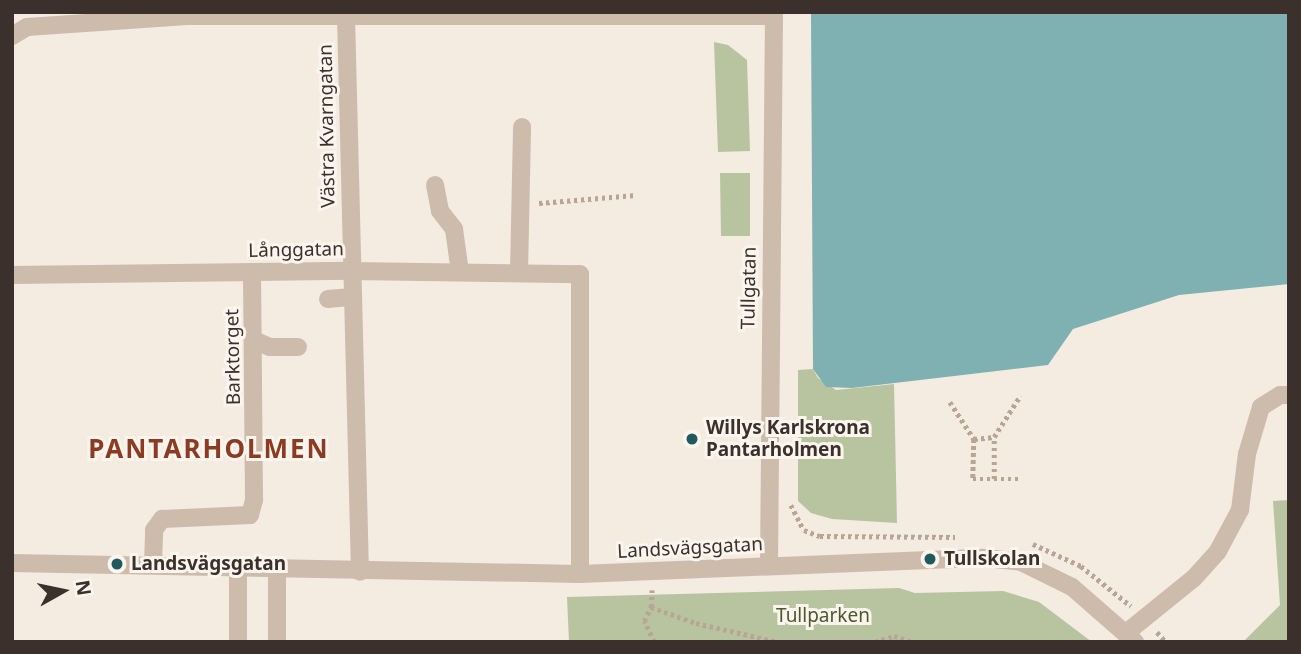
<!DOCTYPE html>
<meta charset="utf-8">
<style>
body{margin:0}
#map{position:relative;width:1301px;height:654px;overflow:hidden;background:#f4ebe1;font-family:"Noto Sans",sans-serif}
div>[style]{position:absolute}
.green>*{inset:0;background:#b8c4a0}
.water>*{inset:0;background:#7fb0b2}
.path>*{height:4.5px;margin-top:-2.25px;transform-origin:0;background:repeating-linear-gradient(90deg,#b9a596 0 3.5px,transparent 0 7px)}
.minor>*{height:18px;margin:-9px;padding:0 9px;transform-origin:9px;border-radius:9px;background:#cdbbac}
.dots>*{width:19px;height:19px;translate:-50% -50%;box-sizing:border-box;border:4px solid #fbf5ee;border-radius:50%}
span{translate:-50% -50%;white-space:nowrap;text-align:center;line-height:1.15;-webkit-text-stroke:6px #fbf5ee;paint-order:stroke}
.street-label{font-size:19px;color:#3b302b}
.poi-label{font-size:19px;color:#3b302b;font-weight:700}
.left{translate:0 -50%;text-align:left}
.park-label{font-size:19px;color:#4a5a2e}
.district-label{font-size:26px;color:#8c3b22;font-weight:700;letter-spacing:2px}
.frame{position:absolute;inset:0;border:14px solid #3b302b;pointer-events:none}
.north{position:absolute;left:28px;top:556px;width:70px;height:70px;-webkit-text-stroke:5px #fbf5ee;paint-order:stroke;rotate:81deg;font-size:19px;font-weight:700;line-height:28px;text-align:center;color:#3b302b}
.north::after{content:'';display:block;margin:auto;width:24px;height:32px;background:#3b302b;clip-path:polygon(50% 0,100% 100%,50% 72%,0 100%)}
</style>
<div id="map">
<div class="green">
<i style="clip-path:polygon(714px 42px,728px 45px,747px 60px,750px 151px,718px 152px)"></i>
<i style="clip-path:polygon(720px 173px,750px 173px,750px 236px,721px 236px)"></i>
<i style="clip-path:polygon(813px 369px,818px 378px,836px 390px,894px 384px,897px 523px,832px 519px,811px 513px,798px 501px,798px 370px)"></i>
<i style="clip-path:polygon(1289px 500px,1289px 642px,1243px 642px,1280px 605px,1273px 501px)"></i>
<i style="clip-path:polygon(899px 588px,915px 593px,1003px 591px,1039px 602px,1092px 642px,569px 642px,567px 597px)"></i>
</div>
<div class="water">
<i style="clip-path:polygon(811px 12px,1289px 12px,1289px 284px,1179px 295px,1073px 329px,1048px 365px,852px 388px,826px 387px,813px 369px)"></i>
</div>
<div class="path">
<i style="left:539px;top:203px;width:97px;rotate:-4.7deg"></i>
<i style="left:950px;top:402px;width:44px;rotate:57deg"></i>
<i style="left:974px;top:439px;width:40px;rotate:91.4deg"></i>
<i style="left:973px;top:479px;width:45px"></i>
<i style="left:974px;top:439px;width:20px;rotate:-6deg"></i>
<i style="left:994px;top:437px;width:49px;rotate:-57.6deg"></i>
<i style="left:994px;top:479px;width:42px;rotate:-90deg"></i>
<i style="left:791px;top:505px;width:28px;rotate:63deg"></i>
<i style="left:804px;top:530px;width:17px;rotate:21deg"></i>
<i style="left:820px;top:536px;width:135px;rotate:0.4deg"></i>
<i style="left:1033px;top:544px;width:53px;rotate:24.6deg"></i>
<i style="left:1081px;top:566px;width:64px;rotate:38.7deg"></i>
<i style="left:651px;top:607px;width:17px;rotate:-87deg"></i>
<i style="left:1157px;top:632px;width:13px;rotate:48deg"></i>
<i style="left:654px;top:642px;width:23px;rotate:-115deg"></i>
<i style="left:644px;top:621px;width:16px;rotate:-63deg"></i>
<i style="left:651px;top:607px;width:48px;rotate:19.6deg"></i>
<i style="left:696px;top:623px;width:84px;rotate:13deg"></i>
<i style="left:875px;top:642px;width:20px;rotate:-18deg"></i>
<i style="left:894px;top:636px;width:20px;rotate:18deg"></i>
<i style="left:1287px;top:642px;width:2px;rotate:-27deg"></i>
</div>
<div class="minor">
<i style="left:346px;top:16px;width:556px;rotate:88.56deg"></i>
<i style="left:12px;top:36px;width:17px;rotate:-31deg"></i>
<i style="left:27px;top:27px;width:160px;rotate:-3.9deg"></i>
<i style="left:187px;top:16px;width:587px"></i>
<i style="left:435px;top:185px;width:26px;rotate:79deg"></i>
<i style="left:440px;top:211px;width:23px;rotate:52deg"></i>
<i style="left:454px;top:229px;width:43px;rotate:82.1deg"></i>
<i style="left:519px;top:273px;width:146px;rotate:-88.8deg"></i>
<i style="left:12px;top:275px;width:339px;rotate:-0.7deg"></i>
<i style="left:351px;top:271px;width:229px;rotate:0.8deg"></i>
<i style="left:580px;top:274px;width:300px;rotate:90deg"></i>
<i style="left:328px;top:299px;width:24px;rotate:-5deg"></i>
<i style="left:254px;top:340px;width:17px;rotate:24deg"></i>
<i style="left:270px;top:347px;width:28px"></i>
<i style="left:12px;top:563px;width:568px;rotate:1.11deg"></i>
<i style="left:580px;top:574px;width:405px;rotate:-2.3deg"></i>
<i style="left:985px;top:558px;width:36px;rotate:6deg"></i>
<i style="left:1021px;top:562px;width:57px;rotate:26.1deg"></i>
<i style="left:1072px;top:587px;width:84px;rotate:41.1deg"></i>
<i style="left:153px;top:564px;width:34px;rotate:-88deg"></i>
<i style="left:154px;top:530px;width:14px;rotate:-54deg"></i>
<i style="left:162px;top:519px;width:88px;rotate:-2.6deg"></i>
<i style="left:250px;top:515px;width:16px;rotate:-75deg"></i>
<i style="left:254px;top:500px;width:228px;rotate:-90.5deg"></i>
<i style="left:769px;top:564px;width:552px;rotate:-89.48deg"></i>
<i style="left:238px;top:566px;width:76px;rotate:90deg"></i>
<i style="left:1126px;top:633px;width:87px;rotate:-39deg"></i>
<i style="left:1194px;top:578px;width:36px;rotate:-48deg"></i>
<i style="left:1218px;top:551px;width:47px;rotate:-61.8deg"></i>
<i style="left:1240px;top:510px;width:56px;rotate:-82.9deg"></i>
<i style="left:1247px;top:454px;width:49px;rotate:-73.4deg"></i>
<i style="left:1261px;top:407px;width:22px;rotate:-32deg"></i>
<i style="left:1280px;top:395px;width:9px"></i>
<i style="left:277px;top:642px;width:71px;rotate:-90deg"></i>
</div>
<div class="dots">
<i style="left:692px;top:439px;background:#1f5a5e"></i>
<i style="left:930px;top:559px;background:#1f5a5e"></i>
<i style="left:117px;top:564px;background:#1f5a5e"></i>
</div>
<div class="street-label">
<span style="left:327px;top:126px;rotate:-91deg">Västra Kvarngatan</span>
<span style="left:296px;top:250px;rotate:-1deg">Långgatan</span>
<span style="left:749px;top:288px;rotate:-89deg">Tullgatan</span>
<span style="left:233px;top:357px;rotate:-91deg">Barktorget</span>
<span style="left:690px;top:548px;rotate:-3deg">Landsvägsgatan</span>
</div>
<div class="poi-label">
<span class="left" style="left:706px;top:439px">Willys Karlskrona<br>Pantarholmen</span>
<span class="left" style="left:944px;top:559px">Tullskolan</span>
<span class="left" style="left:131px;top:564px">Landsvägsgatan</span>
</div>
<div class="park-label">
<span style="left:823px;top:616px">Tullparken</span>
</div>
<div class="district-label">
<span style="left:209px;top:449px">PANTARHOLMEN</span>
</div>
<div class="frame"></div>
<div class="north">N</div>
</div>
